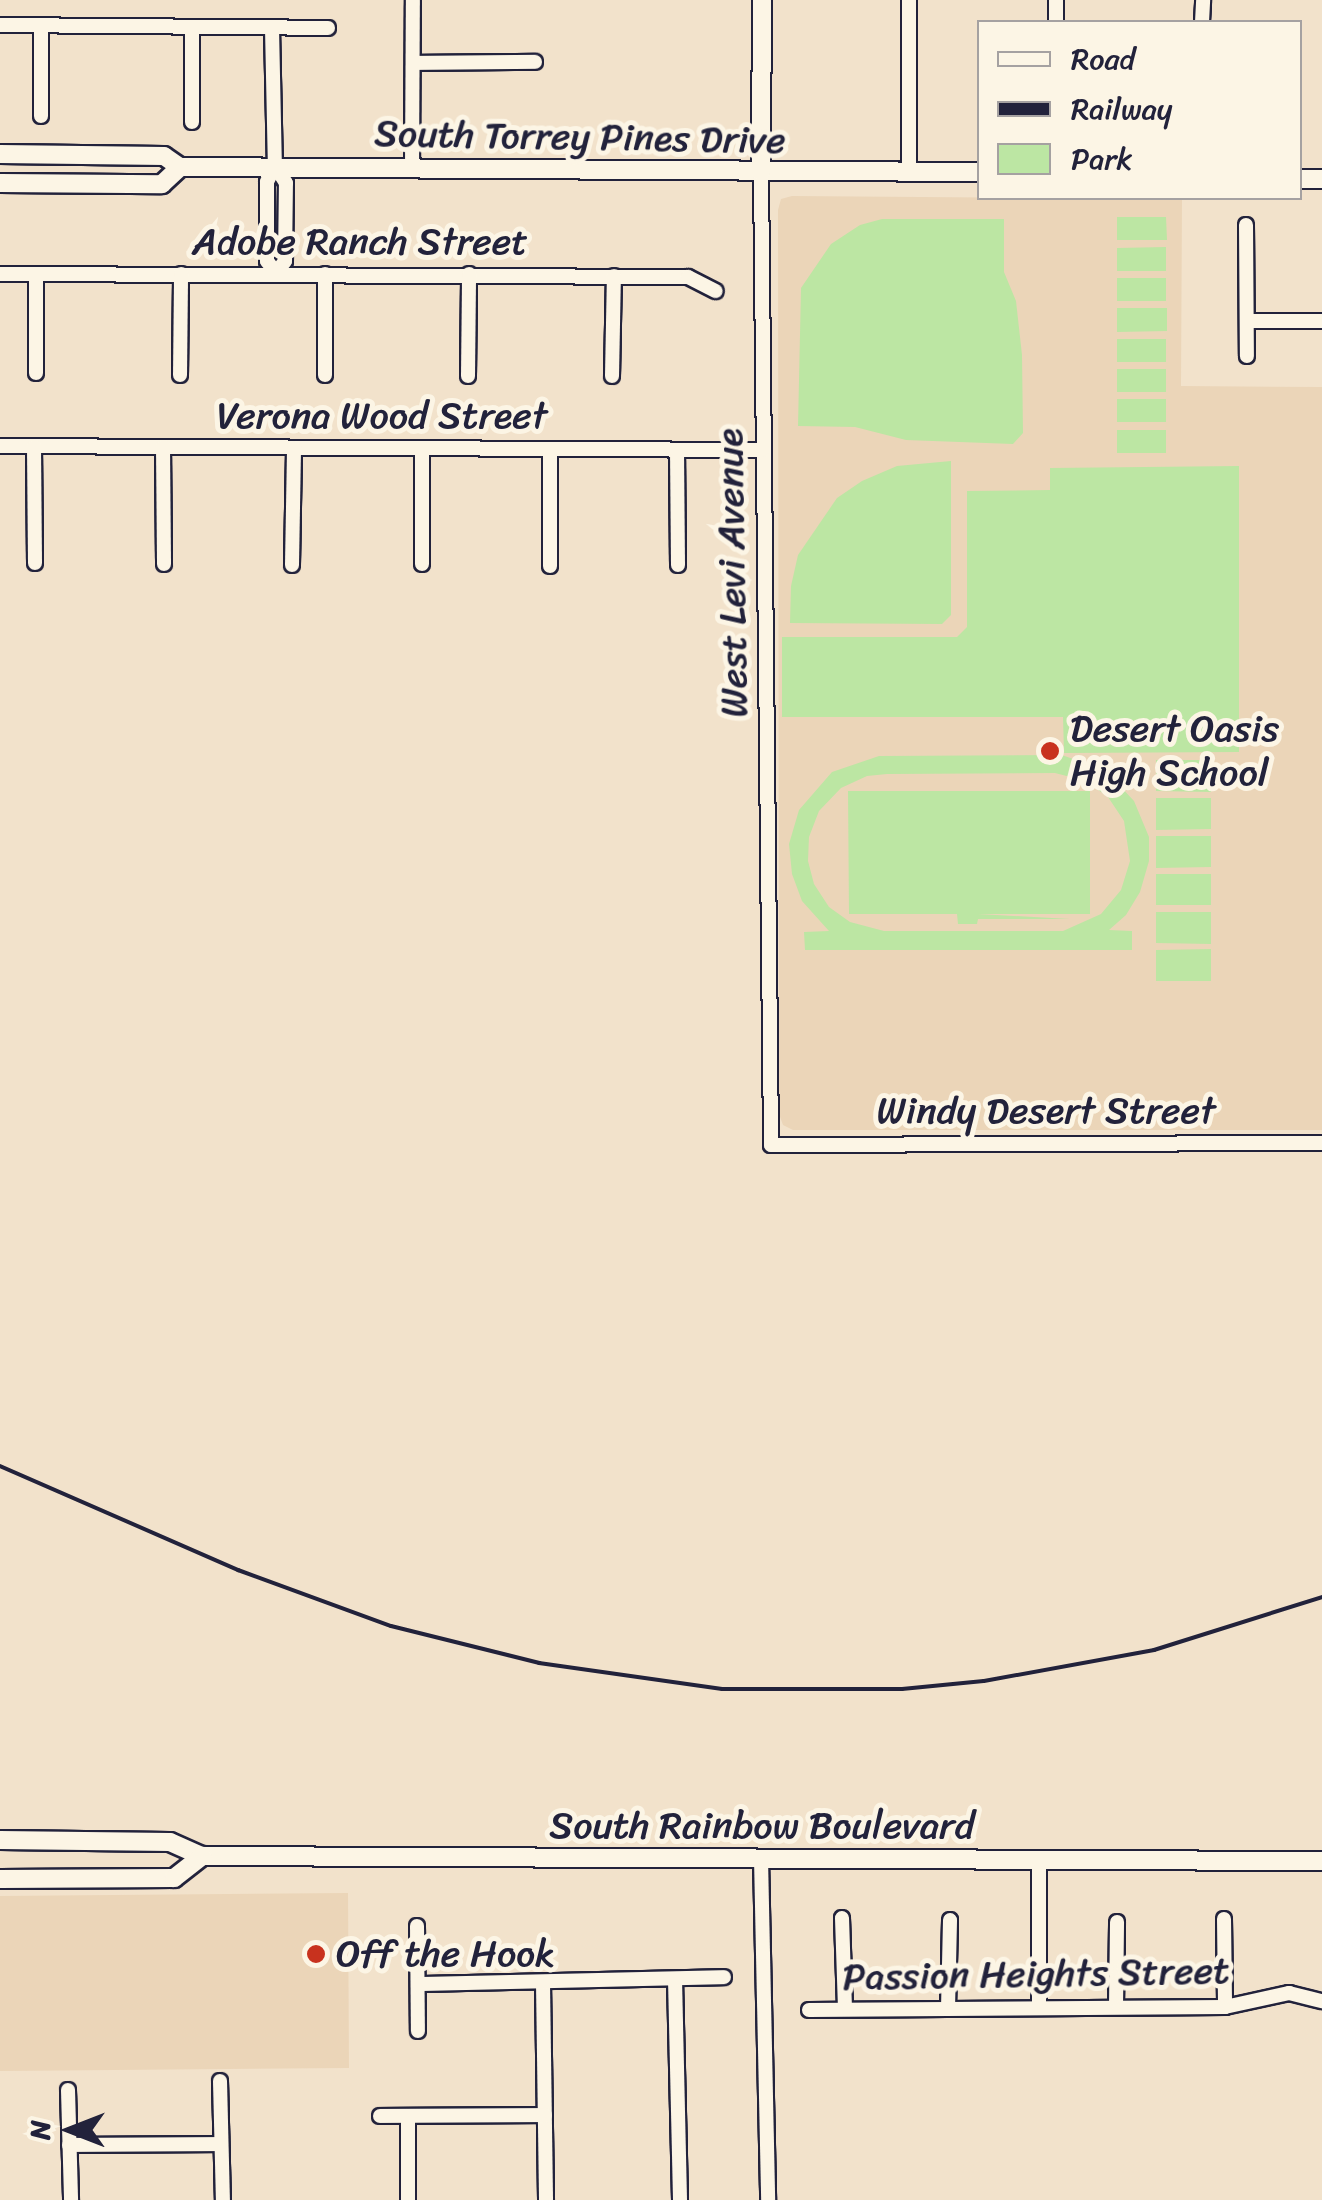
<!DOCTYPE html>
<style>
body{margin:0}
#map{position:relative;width:1322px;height:2200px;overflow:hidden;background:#f2e2cb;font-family:Sriracha,sans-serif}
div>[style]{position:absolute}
.built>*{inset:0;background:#ebd5b8}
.green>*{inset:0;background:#bce6a3}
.roads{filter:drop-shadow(2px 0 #22223b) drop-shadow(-2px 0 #22223b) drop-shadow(0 2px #22223b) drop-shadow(0 -2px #22223b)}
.minor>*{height:14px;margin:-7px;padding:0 7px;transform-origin:7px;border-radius:7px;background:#fcf5e5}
.tertiary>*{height:18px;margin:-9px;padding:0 9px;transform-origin:9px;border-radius:9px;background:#fcf5e5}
.rail>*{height:4px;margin:-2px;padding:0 2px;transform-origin:2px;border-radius:2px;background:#22223b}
.dots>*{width:28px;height:28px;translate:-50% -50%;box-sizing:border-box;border:5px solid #fcf5e5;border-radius:50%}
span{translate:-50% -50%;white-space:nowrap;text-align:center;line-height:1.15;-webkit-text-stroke:10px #fcf5e5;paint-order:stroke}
.street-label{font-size:38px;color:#22223b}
.poi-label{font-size:38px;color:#22223b}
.left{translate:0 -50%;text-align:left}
.legend{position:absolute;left:977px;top:20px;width:325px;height:180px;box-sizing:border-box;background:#fcf5e5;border:2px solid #a5a1a1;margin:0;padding:12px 18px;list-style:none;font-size:30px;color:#22223b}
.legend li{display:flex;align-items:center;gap:20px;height:50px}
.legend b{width:50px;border:2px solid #a5a1a1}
.north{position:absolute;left:20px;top:2080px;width:100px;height:100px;-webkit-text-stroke:8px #fcf5e5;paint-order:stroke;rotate:270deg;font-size:28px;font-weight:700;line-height:40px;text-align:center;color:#22223b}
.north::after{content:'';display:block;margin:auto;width:35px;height:45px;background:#22223b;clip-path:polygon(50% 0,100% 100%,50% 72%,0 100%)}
</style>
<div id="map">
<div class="built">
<i style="clip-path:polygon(792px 196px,1182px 199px,1181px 386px,1322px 387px,1322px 1130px,793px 1130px,783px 1125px,779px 1114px,778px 210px,781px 199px)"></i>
<i style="clip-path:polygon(348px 1893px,349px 2068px,0 2071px,0 1896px)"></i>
</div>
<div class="green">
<i style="clip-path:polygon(1117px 217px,1166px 217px,1167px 240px,1117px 240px)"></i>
<i style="clip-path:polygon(882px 219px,1004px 219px,1004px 272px,1016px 301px,1022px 355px,1023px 433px,1013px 444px,906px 440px,855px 427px,798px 426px,801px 288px,831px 244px,860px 225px)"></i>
<i style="clip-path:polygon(1166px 247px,1166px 271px,1117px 271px,1117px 248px)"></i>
<i style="clip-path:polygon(1117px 278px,1166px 278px,1166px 301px,1117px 301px)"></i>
<i style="clip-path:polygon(1117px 308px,1167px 308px,1167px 331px,1117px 332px)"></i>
<i style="clip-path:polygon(1117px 339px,1166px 339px,1166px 362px,1117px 362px)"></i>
<i style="clip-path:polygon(1117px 369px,1166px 369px,1166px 392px,1117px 392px)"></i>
<i style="clip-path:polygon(1117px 399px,1166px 399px,1166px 422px,1117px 422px)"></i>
<i style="clip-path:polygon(1117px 430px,1166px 430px,1166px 453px,1117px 453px)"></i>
<i style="clip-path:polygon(951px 461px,951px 615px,942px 624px,790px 623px,791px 586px,798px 555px,837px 498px,862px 481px,897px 466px)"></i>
<i style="clip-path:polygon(1239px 466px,1239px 752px,1064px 753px,1063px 717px,782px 717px,782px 637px,957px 637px,967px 627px,967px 491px,1050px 490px,1050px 468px)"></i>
<i style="clip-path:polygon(evenodd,879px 756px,1062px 755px,1106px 771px,1134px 801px,1149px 837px,1149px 861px,1140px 892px,1126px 915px,1109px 930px,1132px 931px,1132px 950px,805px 950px,804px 932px,829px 931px,802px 901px,792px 874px,789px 844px,799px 810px,832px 772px,879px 756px,887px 774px,1055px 773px,1086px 781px,1108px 797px,1124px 821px,1130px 861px,1121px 890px,1101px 914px,1063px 931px,884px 931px,850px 922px,829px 907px,814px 884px,808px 861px,809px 837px,819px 811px,841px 788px,867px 776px,887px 774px)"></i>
<i style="clip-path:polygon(1156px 760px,1211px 760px,1211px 792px,1156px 791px)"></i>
<i style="clip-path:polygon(848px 791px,1090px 791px,1090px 914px,978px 914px,1070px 919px,978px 919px,977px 924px,958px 924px,957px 914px,849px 914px)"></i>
<i style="clip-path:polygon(1156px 798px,1211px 798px,1211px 829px,1156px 830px)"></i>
<i style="clip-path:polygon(1156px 836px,1211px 836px,1211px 867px,1156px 868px)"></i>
<i style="clip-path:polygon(1156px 874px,1211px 874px,1211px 905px,1156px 905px)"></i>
<i style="clip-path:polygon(1156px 912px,1211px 912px,1211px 944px,1156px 943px)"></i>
<i style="clip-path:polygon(1211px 949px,1211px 981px,1156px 981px,1156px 950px)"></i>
</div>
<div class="roads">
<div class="minor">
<i style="left:909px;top:0;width:171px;rotate:90deg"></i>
<i style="left:1056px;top:22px;width:22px;rotate:-90deg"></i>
<i style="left:1202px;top:22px;width:22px;rotate:-87deg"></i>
<i style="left:0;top:25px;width:328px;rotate:0.5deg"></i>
<i style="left:41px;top:25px;width:91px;rotate:90deg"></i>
<i style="left:192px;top:27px;width:95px;rotate:90deg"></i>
<i style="left:272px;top:28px;width:138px;rotate:88.8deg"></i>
<i style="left:275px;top:166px;width:18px;rotate:117deg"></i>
<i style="left:267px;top:182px;width:79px;rotate:90deg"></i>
<i style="left:267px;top:261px;width:15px;rotate:53deg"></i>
<i style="left:276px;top:273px;width:15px;rotate:-53deg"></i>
<i style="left:285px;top:261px;width:78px;rotate:-89.3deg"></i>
<i style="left:286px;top:183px;width:20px;rotate:-123deg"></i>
<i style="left:413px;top:63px;width:122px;rotate:-0.5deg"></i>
<i style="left:412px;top:167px;width:167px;rotate:-89.7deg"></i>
<i style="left:761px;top:172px;width:973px;rotate:89.41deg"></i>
<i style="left:771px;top:1145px;width:551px;rotate:-0.21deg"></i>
<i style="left:1246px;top:225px;width:131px;rotate:89.6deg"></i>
<i style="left:0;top:274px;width:688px;rotate:0.25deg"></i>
<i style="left:688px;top:277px;width:31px;rotate:27deg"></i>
<i style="left:1247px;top:321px;width:75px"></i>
<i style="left:36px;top:373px;width:99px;rotate:-90deg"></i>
<i style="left:180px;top:375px;width:101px;rotate:-89.4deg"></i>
<i style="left:325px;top:375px;width:101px;rotate:-90deg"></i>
<i style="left:468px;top:376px;width:102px;rotate:-89.4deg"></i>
<i style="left:612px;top:376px;width:100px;rotate:-88.9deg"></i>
<i style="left:0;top:446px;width:763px;rotate:0.3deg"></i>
<i style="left:34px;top:447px;width:116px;rotate:89.5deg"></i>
<i style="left:163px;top:447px;width:117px;rotate:89.5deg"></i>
<i style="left:677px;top:450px;width:115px;rotate:89.5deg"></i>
<i style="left:422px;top:564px;width:116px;rotate:-90deg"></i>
<i style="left:292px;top:565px;width:117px;rotate:-89deg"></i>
<i style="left:550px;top:566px;width:117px;rotate:-90deg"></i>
<i style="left:761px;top:1858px;width:342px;rotate:88.8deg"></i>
<i style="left:1039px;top:1860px;width:148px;rotate:90deg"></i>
<i style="left:842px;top:1918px;width:91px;rotate:88.1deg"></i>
<i style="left:1224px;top:1919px;width:88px;rotate:89.3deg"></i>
<i style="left:417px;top:1926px;width:105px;rotate:89.5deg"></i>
<i style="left:675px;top:1979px;width:221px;rotate:88.7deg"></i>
<i style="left:543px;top:1983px;width:217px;rotate:89.2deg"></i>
<i style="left:418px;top:1984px;width:306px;rotate:-1.3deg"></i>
<i style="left:1116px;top:2007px;width:85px;rotate:-89.3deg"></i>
<i style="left:948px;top:2009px;width:89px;rotate:-88.7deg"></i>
<i style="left:809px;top:2010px;width:416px;rotate:-0.4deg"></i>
<i style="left:1225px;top:2007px;width:66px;rotate:-12.3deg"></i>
<i style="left:1289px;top:1993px;width:34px;rotate:14deg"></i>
<i style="left:220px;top:2081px;width:119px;rotate:88.6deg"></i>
<i style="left:68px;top:2090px;width:110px;rotate:88.4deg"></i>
<i style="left:380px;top:2116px;width:165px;rotate:-0.3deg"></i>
<i style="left:408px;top:2116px;width:84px;rotate:90deg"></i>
<i style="left:69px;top:2145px;width:152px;rotate:-0.4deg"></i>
</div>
<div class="tertiary">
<i style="left:0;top:154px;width:164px;rotate:0.7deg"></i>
<i style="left:164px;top:156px;width:19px;rotate:35deg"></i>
<i style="left:180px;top:167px;width:799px;rotate:0.36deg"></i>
<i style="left:761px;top:172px;width:172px;rotate:-89.7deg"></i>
<i style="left:1300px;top:179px;width:22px"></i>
<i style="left:0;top:183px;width:162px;rotate:0.4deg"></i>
<i style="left:162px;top:184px;width:25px;rotate:-43deg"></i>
<i style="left:0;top:1840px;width:170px;rotate:0.7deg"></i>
<i style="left:170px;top:1842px;width:35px;rotate:24deg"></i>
<i style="left:202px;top:1856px;width:1120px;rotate:0.26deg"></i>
<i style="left:0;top:1879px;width:174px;rotate:-0.3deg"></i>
<i style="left:174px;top:1878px;width:36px;rotate:-38deg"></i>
</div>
</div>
<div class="rail">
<i style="left:0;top:1466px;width:260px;rotate:23.6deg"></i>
<i style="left:238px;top:1570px;width:163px;rotate:20.1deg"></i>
<i style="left:391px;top:1626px;width:153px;rotate:14deg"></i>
<i style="left:539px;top:1663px;width:185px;rotate:8.1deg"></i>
<i style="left:722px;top:1689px;width:180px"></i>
<i style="left:902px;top:1689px;width:82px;rotate:-5.6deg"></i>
<i style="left:984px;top:1681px;width:173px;rotate:-10.3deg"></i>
<i style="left:1154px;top:1650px;width:176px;rotate:-17.5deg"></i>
</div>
<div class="dots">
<i style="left:1050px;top:751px;background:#c8321e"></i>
<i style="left:316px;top:1954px;background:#c8321e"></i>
</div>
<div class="street-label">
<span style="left:580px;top:137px;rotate:1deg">South Torrey Pines Drive</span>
<span style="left:360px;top:242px">Adobe Ranch Street</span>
<span style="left:382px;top:416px">Verona Wood Street</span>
<span style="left:732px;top:573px;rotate:-91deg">West Levi Avenue</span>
<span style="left:1046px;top:1111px">Windy Desert Street</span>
<span style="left:762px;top:1826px">South Rainbow Boulevard</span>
<span style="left:1036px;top:1974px;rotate:-1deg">Passion Heights Street</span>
</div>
<div class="poi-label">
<span class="left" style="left:1070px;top:751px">Desert Oasis<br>High School</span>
<span class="left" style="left:336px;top:1954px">Off the Hook</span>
</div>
<ul class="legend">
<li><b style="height:12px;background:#fcf5e5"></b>Road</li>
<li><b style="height:12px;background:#22223b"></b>Railway</li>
<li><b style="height:28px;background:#bce6a3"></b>Park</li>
</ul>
<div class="north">N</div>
</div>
